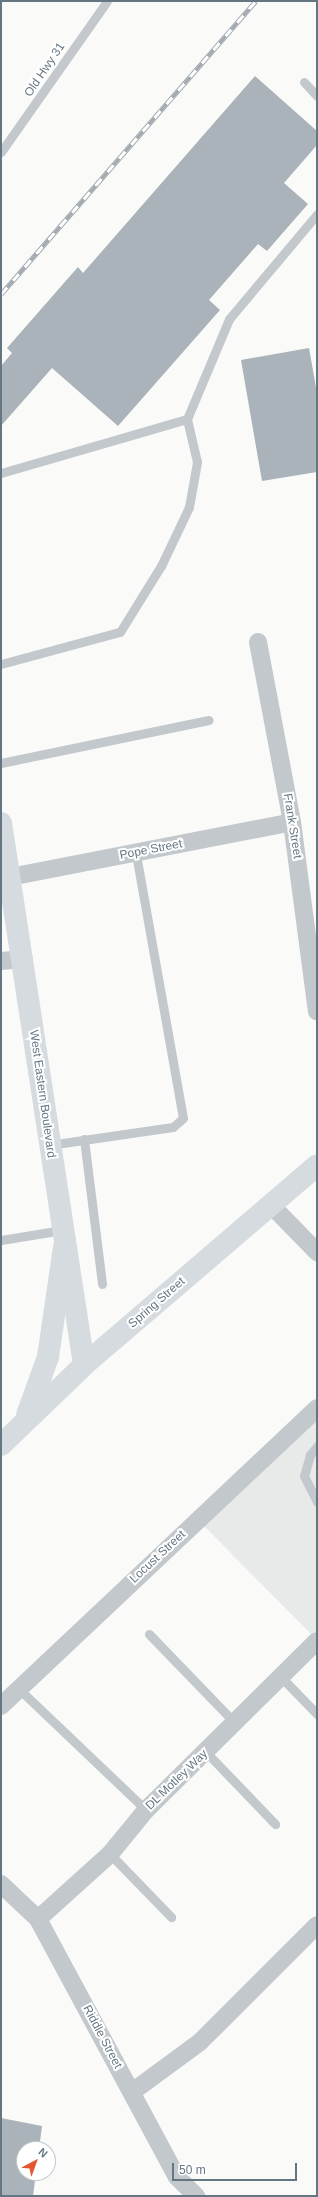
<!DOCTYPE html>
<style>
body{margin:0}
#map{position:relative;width:318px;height:2197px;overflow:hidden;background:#fafaf8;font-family:Helvetica,sans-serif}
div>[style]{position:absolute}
.built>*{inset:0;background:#e8e9e9}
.building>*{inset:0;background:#aab3b9}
.service>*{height:9px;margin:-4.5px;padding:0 4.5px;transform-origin:4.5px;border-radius:4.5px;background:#c3c8cc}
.minor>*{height:18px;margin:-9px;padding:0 9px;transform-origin:9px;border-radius:9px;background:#c3c8cc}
.secondary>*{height:22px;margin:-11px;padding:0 11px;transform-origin:11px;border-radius:11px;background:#d6dbdf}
.primary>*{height:22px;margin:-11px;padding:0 11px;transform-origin:11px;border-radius:11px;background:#d6dbdf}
.rail>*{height:4.5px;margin-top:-2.25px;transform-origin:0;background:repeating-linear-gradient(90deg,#fff 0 9px,#a2aab0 0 18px);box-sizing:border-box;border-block:1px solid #a2aab0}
span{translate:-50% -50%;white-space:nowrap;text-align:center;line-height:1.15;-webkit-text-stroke:4px #fff;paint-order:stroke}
.street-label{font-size:12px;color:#657683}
.frame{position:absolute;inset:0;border:2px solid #657683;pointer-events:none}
.north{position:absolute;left:16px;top:2141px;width:40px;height:40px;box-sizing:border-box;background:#fff;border:1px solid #c1c8cd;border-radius:50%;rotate:41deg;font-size:11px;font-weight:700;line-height:16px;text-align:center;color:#657683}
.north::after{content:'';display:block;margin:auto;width:14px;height:18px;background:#e4572e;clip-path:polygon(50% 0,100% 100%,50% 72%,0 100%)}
.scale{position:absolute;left:172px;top:2163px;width:125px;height:18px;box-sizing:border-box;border:2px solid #657683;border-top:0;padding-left:5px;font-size:12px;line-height:14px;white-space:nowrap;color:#657683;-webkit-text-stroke:3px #fff;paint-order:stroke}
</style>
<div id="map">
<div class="built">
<i style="clip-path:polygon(317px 1408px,317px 1640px,198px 1520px)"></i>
</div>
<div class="building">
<i style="clip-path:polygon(255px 76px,317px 131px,317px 145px,284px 183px,308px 204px,267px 251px,258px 244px,209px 300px,220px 310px,118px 426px,52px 368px,1px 426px,1px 366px,12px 353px,7px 348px,78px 267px,83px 273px)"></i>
<i style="clip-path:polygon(309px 348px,317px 393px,317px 472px,262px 481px,241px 360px)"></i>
<i style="clip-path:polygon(1px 2118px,42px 2126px,39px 2149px,24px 2149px,24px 2173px,36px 2173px,33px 2196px,1px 2196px)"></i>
</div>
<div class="service">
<i style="left:304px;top:82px;width:19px;rotate:47deg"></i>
<i style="left:1px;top:152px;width:184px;rotate:-54.9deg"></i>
<i style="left:1px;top:473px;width:194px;rotate:-16.2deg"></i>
<i style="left:187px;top:419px;width:108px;rotate:-67.2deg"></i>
<i style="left:229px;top:319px;width:137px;rotate:-50deg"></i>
<i style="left:1px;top:664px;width:123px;rotate:-15.1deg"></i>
<i style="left:120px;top:632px;width:78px;rotate:-58.2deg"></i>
<i style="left:161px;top:566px;width:65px;rotate:-64.6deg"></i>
<i style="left:189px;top:507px;width:46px;rotate:-79.9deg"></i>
<i style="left:197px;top:462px;width:44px;rotate:-103.1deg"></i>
<i style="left:1px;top:763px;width:212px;rotate:-11.7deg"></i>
<i style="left:84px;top:1139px;width:146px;rotate:82.9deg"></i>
<i style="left:49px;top:1145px;width:125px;rotate:-8.3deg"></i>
<i style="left:173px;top:1127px;width:13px;rotate:-42deg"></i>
<i style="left:183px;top:1118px;width:269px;rotate:-100.1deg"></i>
<i style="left:1px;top:1240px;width:62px;rotate:-9.3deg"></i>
<i style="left:317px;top:1446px;width:11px;rotate:128deg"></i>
<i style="left:310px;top:1455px;width:22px;rotate:106deg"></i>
<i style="left:304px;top:1476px;width:29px;rotate:63deg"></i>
<i style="left:149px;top:1634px;width:124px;rotate:46deg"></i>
<i style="left:281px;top:1677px;width:52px;rotate:45.8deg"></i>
<i style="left:19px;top:1689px;width:175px;rotate:43.6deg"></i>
<i style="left:206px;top:1752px;width:100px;rotate:46.2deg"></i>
<i style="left:110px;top:1854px;width:88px;rotate:45.9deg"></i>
</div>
<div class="minor">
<i style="left:258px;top:642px;width:183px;rotate:79.3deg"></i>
<i style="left:292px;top:822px;width:191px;rotate:82.5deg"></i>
<i style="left:10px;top:877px;width:287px;rotate:-11deg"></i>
<i style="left:1px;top:961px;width:23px;rotate:-5deg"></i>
<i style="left:271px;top:1205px;width:66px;rotate:45.6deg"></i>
<i style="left:1px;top:1706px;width:434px;rotate:-43.3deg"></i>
<i style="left:1px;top:1884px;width:51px;rotate:43.4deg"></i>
<i style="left:38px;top:1919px;width:293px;rotate:61.7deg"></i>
<i style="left:177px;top:2177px;width:27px;rotate:45deg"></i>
<i style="left:38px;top:1919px;width:97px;rotate:-42.1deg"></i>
<i style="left:110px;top:1854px;width:57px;rotate:-50.7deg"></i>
<i style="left:146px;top:1810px;width:240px;rotate:-44.7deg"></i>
<i style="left:132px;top:2092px;width:84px;rotate:-36.3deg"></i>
<i style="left:200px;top:2042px;width:165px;rotate:-45deg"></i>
</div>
<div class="secondary">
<i style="left:1px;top:823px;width:548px;rotate:81.29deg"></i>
</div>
<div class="primary">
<i style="left:27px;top:1415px;width:62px;rotate:-70.1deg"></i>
<i style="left:48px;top:1357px;width:111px;rotate:-81.7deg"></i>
<i style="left:1px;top:1445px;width:115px;rotate:-43.9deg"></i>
<i style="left:84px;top:1365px;width:307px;rotate:-40.6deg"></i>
</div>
<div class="rail">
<i style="left:1px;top:294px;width:388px;rotate:-49deg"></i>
</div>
<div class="street-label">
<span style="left:45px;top:70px;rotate:-56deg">Old Hwy 31</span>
<span style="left:292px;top:826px;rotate:81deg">Frank Street</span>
<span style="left:151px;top:850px;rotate:-11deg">Pope Street</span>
<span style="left:42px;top:1094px;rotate:82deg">West Eastern Boulevard</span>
<span style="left:157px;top:1303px;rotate:-41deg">Spring Street</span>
<span style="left:158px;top:1557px;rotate:-43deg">Locust Street</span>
<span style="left:177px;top:1780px;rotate:-44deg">DL Motley Way</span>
<span style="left:102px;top:2037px;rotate:62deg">Riddle Street</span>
</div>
<div class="frame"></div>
<div class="north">N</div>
<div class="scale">50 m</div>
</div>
